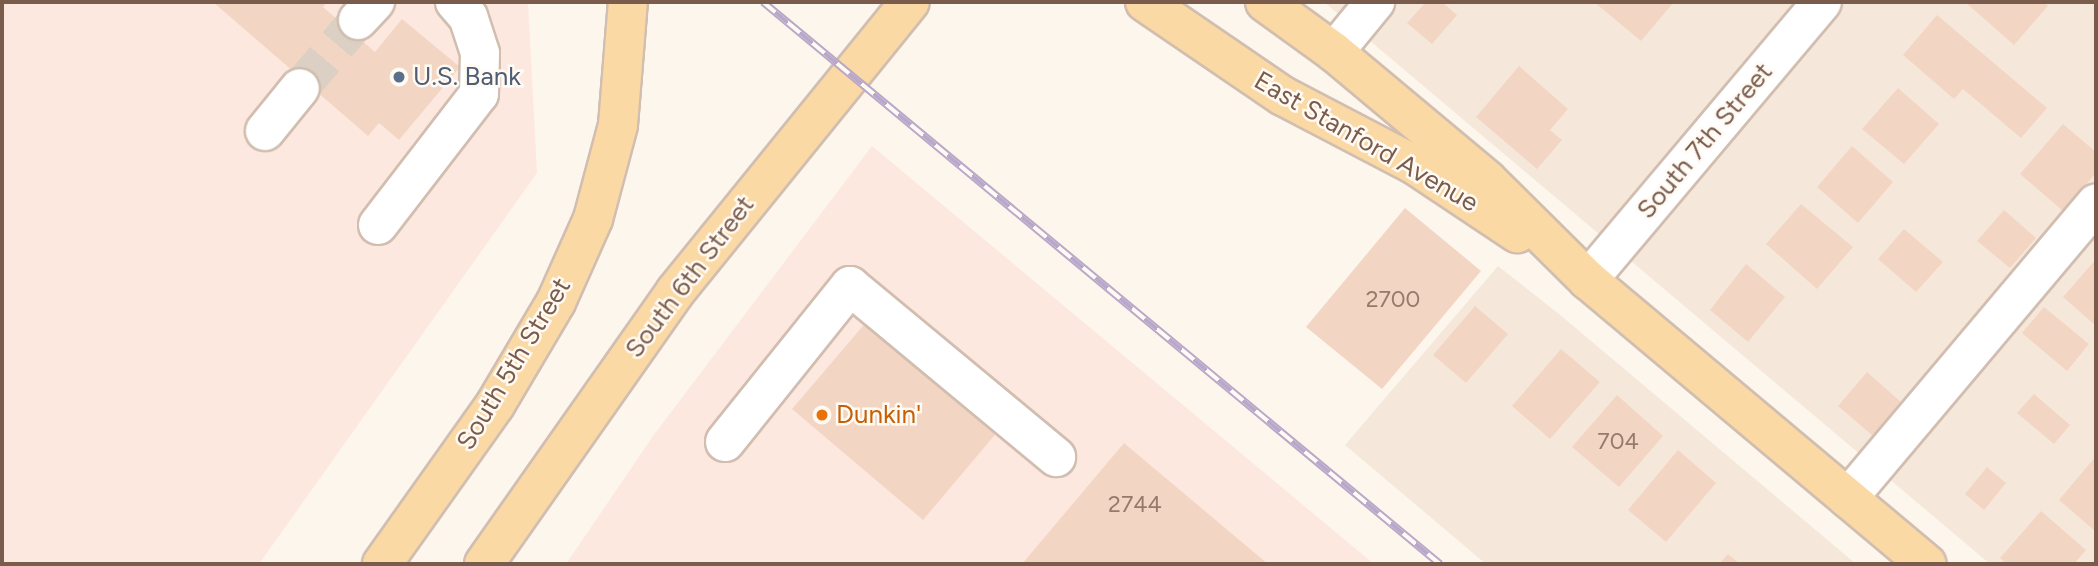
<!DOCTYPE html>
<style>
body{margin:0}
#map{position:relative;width:2098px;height:566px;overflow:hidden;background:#fdf6ec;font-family:Figtree,sans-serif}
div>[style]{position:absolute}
.residential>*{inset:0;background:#f5e8da}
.commercial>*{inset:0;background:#fde8e0}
.building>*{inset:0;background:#f3d5c3}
.minor-tunnel>*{height:38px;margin-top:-19px;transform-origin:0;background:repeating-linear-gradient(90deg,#dcd0c4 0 38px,transparent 0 57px)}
.roads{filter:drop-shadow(2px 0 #d1beb0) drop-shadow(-2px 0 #d1beb0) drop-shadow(0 2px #d1beb0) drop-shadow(0 -2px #d1beb0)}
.minor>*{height:38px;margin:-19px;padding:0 19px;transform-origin:19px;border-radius:19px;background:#fff}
.major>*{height:38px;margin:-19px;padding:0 19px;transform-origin:19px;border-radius:19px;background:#fbd9a5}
.rail>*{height:8px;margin-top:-4px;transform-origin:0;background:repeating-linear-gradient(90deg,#fffaf3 0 16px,#b9a8c9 0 32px);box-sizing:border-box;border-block:2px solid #b9a8c9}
.dots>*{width:19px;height:19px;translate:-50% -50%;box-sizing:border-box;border:4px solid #fffaf3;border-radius:50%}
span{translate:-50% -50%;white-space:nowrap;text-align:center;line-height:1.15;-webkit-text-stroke:5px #fffaf3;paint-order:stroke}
.number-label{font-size:23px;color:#987a6a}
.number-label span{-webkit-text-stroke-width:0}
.service-label{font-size:26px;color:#4e5e75}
.left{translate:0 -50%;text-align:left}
.street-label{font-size:26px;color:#7a5c4d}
.food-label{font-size:26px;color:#c56008}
.frame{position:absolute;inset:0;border:4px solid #7a5c4d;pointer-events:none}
</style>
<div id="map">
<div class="residential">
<i style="clip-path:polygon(1324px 2px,2096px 2px,2096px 564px,1990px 564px)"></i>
<i style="clip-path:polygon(1498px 266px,1559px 314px,1856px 564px,1486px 564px,1345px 445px)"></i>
</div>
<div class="commercial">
<i style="clip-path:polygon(2px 2px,528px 2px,537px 173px,259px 564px,2px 564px)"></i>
<i style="clip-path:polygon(872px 146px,1374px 564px,566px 564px,653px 436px)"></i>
</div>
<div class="building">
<i style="clip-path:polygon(213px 2px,327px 2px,323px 7px,375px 52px,402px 19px,460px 67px,399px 140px,379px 123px,368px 136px)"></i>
<i style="clip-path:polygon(1426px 2px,1442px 2px,1457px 15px,1432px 44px,1407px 23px)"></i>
<i style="clip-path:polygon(1594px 2px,1674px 2px,1641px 41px)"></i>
<i style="clip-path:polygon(1965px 2px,2044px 2px,2048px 6px,2014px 45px)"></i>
<i style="clip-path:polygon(1937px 15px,2047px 108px,2021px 138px,1963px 89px,1954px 99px,1903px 55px)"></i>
<i style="clip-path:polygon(1519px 66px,1568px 109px,1550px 130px,1562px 140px,1537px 169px,1476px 117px)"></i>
<i style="clip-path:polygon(1898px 88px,1939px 124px,1904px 164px,1862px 129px)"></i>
<i style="clip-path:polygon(2063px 124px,2096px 152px,2096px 173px,2063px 211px,2020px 174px)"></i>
<i style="clip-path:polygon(1852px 146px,1893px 182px,1858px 223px,1817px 187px)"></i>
<i style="clip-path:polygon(1801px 204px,1853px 247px,1817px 289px,1766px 244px)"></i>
<i style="clip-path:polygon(1405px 208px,1481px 271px,1382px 389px,1306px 327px)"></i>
<i style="clip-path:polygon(2004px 210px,2036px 238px,2010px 268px,1977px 241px)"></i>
<i style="clip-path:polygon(1904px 229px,1943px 262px,1916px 292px,1878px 259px)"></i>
<i style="clip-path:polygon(2096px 259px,2096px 326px,2063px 297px)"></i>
<i style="clip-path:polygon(1746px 264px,1785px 297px,1748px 342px,1710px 310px)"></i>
<i style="clip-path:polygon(1475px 306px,1508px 334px,1466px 383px,1433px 355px)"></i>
<i style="clip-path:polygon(2044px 307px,2089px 344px,2067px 371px,2022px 333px)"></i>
<i style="clip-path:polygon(868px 320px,999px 430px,923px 520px,792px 409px)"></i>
<i style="clip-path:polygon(1561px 349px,1600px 382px,1550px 439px,1512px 406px)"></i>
<i style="clip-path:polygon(1867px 372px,1902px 403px,1873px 436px,1838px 406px)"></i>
<i style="clip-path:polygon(2034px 394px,2070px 425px,2054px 444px,2017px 413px)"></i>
<i style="clip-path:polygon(1617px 395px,1663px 436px,1619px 487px,1572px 447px)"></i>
<i style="clip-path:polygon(1124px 443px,1268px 564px,1022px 564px)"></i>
<i style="clip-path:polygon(1678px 450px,1716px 483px,1666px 542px,1628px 510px)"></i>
<i style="clip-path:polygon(2096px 456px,2096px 532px,2059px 500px)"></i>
<i style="clip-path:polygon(1987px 467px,2006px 483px,1984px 510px,1965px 494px)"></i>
<i style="clip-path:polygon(2041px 511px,2086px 550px,2074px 564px,2007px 564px,2000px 558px)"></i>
<i style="clip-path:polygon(1728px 554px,1740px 564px,1719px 564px)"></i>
</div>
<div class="minor-tunnel">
<i style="left:300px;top:88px;width:89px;rotate:-49.5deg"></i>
</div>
<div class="roads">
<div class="minor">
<i style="left:358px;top:20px;width:25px;rotate:-47deg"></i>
<i style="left:1334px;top:52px;width:65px;rotate:-50.6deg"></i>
<i style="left:265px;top:131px;width:55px;rotate:-50.9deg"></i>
<i style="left:378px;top:225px;width:165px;rotate:-52.4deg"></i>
<i style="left:479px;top:94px;width:41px;rotate:-88.6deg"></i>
<i style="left:480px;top:53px;width:38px;rotate:-108deg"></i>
<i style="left:468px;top:17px;width:20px;rotate:-131deg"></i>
<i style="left:1588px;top:280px;width:363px;rotate:-49.9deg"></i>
<i style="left:725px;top:442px;width:200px;rotate:-51.3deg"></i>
<i style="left:850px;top:286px;width:268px;rotate:39.7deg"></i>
<i style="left:1848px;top:498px;width:385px;rotate:-49.9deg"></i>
</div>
<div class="major">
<i style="left:1145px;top:2px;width:167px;rotate:34.3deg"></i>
<i style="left:1283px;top:96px;width:149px;rotate:27.6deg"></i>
<i style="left:1415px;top:165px;width:123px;rotate:33.7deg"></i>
<i style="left:1265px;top:2px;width:85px;rotate:35.9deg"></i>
<i style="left:1334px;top:52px;width:199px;rotate:39.9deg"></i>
<i style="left:1487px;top:180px;width:142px;rotate:44.7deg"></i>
<i style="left:1588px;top:280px;width:442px;rotate:40deg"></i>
<i style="left:382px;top:564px;width:195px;rotate:-54.6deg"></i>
<i style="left:495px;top:405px;width:120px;rotate:-59.4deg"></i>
<i style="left:556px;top:302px;width:91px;rotate:-66deg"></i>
<i style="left:593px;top:219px;width:97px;rotate:-75.1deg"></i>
<i style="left:618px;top:125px;width:123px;rotate:-85.4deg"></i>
<i style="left:484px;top:564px;width:332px;rotate:-54.9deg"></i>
<i style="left:675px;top:292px;width:373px;rotate:-51deg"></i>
</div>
</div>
<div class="rail">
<i style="left:763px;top:2px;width:880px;rotate:39.7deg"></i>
</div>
<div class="dots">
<i style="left:399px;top:77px;background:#5c6f8a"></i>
<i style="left:822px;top:415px;background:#e8710a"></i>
</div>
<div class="number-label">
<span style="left:1393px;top:299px">2700</span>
<span style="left:1618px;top:441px">704</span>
<span style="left:1135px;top:504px">2744</span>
</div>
<div class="service-label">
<span class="left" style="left:413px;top:77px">U.S. Bank</span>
</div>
<div class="street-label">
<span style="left:1705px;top:141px;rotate:-50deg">South 7th Street</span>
<span style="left:1366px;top:142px;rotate:30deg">East Stanford Avenue</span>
<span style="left:690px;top:277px;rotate:-53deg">South 6th Street</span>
<span style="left:514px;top:364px;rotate:-59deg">South 5th Street</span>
</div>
<div class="food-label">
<span class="left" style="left:836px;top:415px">Dunkin'</span>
</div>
<div class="frame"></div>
</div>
